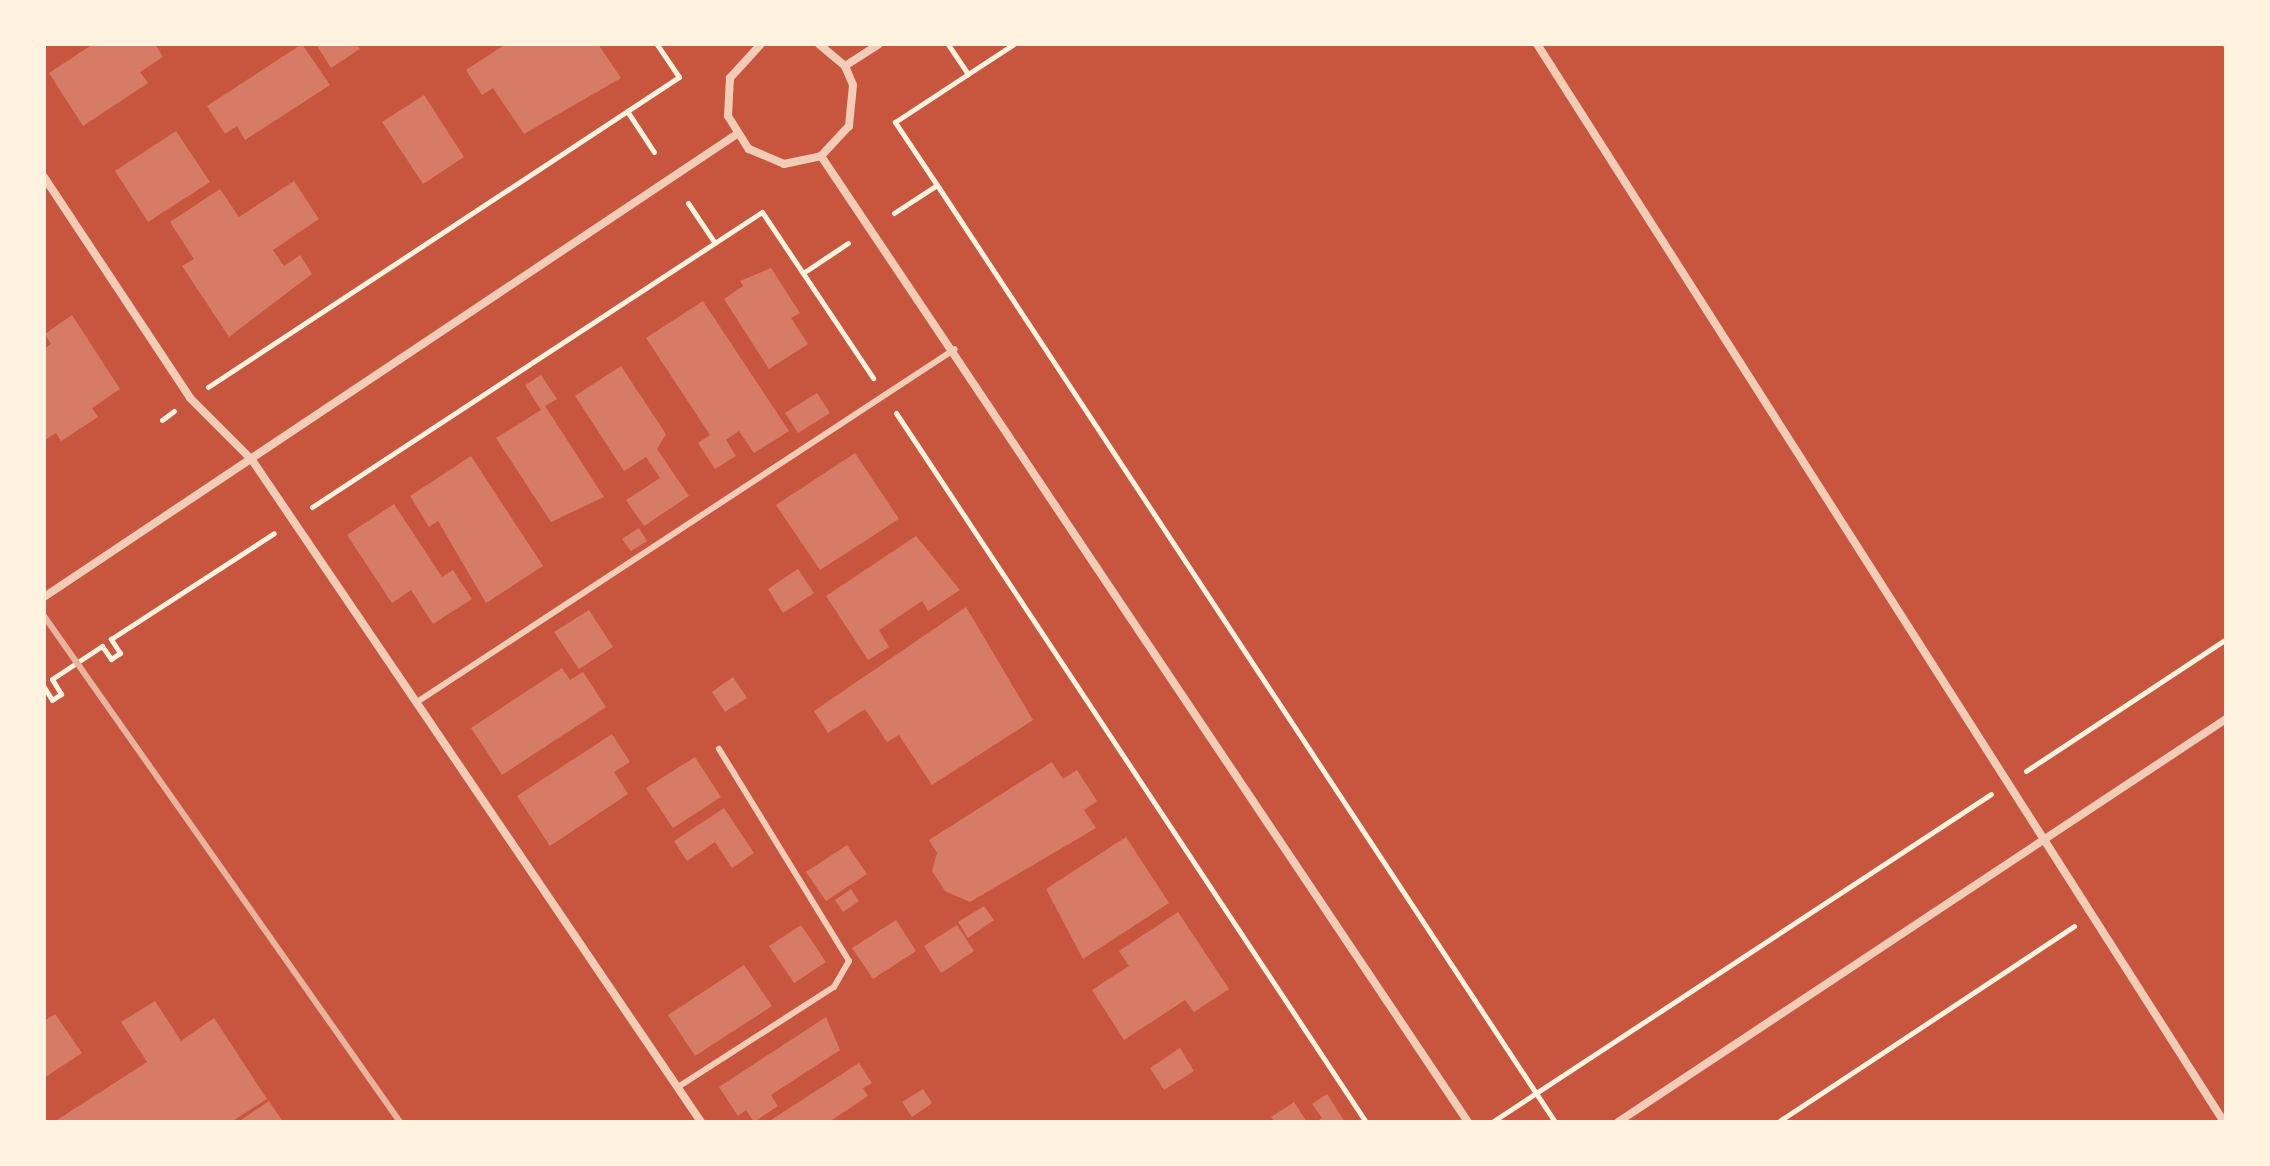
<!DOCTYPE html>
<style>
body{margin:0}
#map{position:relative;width:2270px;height:1166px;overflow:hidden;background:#c8553d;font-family:"Sofia Sans Condensed",sans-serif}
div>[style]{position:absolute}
.building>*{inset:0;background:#d67c66}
.path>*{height:5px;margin:-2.5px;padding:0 2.5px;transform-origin:2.5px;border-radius:2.5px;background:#fff3e0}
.service>*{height:6px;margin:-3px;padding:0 3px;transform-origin:3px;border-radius:3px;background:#f1ccb7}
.minor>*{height:8px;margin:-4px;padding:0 4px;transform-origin:4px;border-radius:4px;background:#f1ccb7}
.rail>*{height:6px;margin:-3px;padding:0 3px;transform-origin:3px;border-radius:3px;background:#e9b49f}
span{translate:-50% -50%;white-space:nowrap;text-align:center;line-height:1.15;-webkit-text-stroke:7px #fff3e0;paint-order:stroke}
.frame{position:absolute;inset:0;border:46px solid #fff3e0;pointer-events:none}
</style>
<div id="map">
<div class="building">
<i style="clip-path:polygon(93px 44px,155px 44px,163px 57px,140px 72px,148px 83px,83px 126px,49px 73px)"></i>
<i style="clip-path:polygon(302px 44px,330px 85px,245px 140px,237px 126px,225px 134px,207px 106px)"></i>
<i style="clip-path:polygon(316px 44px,356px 44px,360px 49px,331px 68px)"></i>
<i style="clip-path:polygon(506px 44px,598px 44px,621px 78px,524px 134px,493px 88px,482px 95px,466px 70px)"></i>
<i style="clip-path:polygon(424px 95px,464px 157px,423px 184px,382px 122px)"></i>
<i style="clip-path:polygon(176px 131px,210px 182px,148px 222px,115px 171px)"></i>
<i style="clip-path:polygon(294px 181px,319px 219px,273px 250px,284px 266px,300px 255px,312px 274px,229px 337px,182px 266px,194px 259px,170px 222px,220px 189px,239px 217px)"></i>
<i style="clip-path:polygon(771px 268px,800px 313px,791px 318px,808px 344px,769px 369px,724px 299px,743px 286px,740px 281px)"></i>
<i style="clip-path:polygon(703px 301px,789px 431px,754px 453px,739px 431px,726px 440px,736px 456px,715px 469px,698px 443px,710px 435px,646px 338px)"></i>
<i style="clip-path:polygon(72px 315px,120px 389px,92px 408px,98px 417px,61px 441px,56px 433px,44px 441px,44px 349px,51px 344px,45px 334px)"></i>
<i style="clip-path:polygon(621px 366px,666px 434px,657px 449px,689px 496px,644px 526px,626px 500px,660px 478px,646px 457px,624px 471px,575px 396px)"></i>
<i style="clip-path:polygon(541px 375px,557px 399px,545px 406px,604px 497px,551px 522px,496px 438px,541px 410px,525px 385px)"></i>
<i style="clip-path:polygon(817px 393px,830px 413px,798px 433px,785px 413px)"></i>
<i style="clip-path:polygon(855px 453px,899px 519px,820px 570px,776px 505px)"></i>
<i style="clip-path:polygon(471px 456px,543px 566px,486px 603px,438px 521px,429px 527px,410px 496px)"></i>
<i style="clip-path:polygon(394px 504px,442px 577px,453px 570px,472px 599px,433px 624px,411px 590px,392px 603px,347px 535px)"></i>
<i style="clip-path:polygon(639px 528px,647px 541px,631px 551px,622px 539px)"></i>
<i style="clip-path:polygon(916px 536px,960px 590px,928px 611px,922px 601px,879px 630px,889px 647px,868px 660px,826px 596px)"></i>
<i style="clip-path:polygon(798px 569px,814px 593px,783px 613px,768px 589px)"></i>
<i style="clip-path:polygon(966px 607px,1033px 720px,932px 785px,899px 735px,887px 742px,865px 709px,828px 733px,814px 711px)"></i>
<i style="clip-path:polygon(589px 610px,613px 647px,579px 669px,554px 632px)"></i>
<i style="clip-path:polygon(562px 668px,570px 680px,583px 672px,606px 707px,502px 775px,471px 728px)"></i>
<i style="clip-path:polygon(733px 677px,747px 698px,725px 712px,712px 692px)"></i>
<i style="clip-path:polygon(612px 734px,630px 762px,614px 772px,628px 794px,550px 846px,517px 796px)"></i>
<i style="clip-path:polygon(695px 757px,721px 797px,673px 828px,646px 788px)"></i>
<i style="clip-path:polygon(1052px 762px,1063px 779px,1077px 770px,1097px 801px,1084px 810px,1096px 828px,970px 902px,945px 891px,932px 871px,937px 853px,929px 840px)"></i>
<i style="clip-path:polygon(724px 808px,754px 853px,732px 868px,715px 842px,687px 861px,674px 841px)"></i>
<i style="clip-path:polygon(1126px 837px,1169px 903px,1083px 959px,1046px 889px)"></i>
<i style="clip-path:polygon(847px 845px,867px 874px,826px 901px,806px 872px)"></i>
<i style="clip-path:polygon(851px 889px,859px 901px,843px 912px,835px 900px)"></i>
<i style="clip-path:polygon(984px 906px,994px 920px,968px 938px,958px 922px)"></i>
<i style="clip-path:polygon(1178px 912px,1229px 989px,1194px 1012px,1185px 1000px,1124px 1040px,1092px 990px,1129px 966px,1119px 951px)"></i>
<i style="clip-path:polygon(896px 920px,916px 951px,873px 979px,852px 948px)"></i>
<i style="clip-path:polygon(801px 925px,826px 962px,794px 983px,769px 946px)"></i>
<i style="clip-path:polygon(957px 925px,974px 951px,941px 973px,924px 946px)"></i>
<i style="clip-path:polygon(744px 965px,772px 1006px,695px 1056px,668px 1015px)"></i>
<i style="clip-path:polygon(155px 1001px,181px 1041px,214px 1018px,267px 1099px,231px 1122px,54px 1122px,147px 1062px,121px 1022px)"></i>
<i style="clip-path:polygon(55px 1014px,82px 1053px,44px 1078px,44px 1021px)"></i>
<i style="clip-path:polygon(826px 1017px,840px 1050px,771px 1095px,778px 1106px,754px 1122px,746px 1110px,738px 1116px,719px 1087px)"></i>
<i style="clip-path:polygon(1180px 1048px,1194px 1071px,1164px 1090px,1150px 1068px)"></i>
<i style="clip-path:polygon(859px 1063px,872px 1083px,863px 1088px,868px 1096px,829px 1122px,768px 1122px)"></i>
<i style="clip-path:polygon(923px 1089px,932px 1103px,912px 1117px,902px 1102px)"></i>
<i style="clip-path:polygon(1327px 1094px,1345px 1122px,1316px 1122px,1322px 1118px,1312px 1104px)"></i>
<i style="clip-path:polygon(269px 1101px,283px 1122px,238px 1122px)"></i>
<i style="clip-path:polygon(1294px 1102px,1307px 1122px,1275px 1122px,1271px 1117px)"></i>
</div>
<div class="path">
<i style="left:2225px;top:44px;width:2px;rotate:63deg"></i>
<i style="left:968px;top:74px;width:55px;rotate:-33.1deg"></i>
<i style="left:627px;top:111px;width:49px;rotate:56.6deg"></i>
<i style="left:937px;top:185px;width:1122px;rotate:56.59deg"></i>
<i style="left:688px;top:203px;width:48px;rotate:56deg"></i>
<i style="left:894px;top:213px;width:51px;rotate:-33.1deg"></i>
<i style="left:937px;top:185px;width:76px;rotate:-123.7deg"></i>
<i style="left:895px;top:122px;width:87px;rotate:-33.3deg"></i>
<i style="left:968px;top:74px;width:36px;rotate:-124deg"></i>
<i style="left:803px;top:273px;width:54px;rotate:-33.7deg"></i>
<i style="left:208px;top:387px;width:564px;rotate:-33.35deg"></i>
<i style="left:679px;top:77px;width:40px;rotate:-124deg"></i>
<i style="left:896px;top:413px;width:851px;rotate:56.46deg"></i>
<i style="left:162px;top:420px;width:15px;rotate:-37deg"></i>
<i style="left:312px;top:507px;width:538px;rotate:-33.25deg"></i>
<i style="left:762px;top:212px;width:200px;rotate:56.2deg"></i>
<i style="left:44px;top:687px;width:15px;rotate:58deg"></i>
<i style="left:52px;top:700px;width:11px;rotate:-34deg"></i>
<i style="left:61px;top:694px;width:17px;rotate:-121deg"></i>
<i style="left:52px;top:679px;width:60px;rotate:-33.4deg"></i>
<i style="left:102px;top:646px;width:16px;rotate:55deg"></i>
<i style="left:111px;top:659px;width:11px;rotate:-34deg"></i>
<i style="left:120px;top:653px;width:17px;rotate:-123deg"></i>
<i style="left:111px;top:639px;width:194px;rotate:-33deg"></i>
<i style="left:2026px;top:771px;width:240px;rotate:-33.4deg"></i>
<i style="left:1492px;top:1122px;width:597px;rotate:-33.32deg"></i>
<i style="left:1778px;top:1122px;width:355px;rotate:-33.5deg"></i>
</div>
<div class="service">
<i style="left:417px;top:702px;width:643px;rotate:-33.27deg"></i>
<i style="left:678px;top:1087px;width:185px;rotate:-32.7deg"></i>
<i style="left:834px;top:987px;width:30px;rotate:-60deg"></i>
<i style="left:849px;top:961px;width:249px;rotate:-121.5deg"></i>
</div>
<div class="minor">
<i style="left:761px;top:44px;width:46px;rotate:132.4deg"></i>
<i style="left:730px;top:78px;width:38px;rotate:93deg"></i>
<i style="left:728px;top:116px;width:39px;rotate:58deg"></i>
<i style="left:749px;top:149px;width:38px;rotate:23deg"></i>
<i style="left:784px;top:164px;width:38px;rotate:-12deg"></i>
<i style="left:821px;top:156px;width:41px;rotate:-47deg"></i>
<i style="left:849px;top:126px;width:41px;rotate:-84.4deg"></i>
<i style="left:853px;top:85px;width:21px;rotate:-113deg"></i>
<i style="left:845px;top:66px;width:34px;rotate:-140deg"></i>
<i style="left:1537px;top:44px;width:1278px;rotate:57.49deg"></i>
<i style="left:845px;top:66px;width:40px;rotate:-32.9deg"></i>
<i style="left:821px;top:156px;width:1163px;rotate:56.19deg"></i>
<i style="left:44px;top:177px;width:265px;rotate:56.5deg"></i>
<i style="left:190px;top:398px;width:88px;rotate:45deg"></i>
<i style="left:252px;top:460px;width:800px;rotate:55.85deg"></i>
<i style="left:44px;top:597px;width:833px;rotate:-33.75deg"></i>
<i style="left:1618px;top:1122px;width:729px;rotate:-33.54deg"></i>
</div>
<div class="rail">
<i style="left:44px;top:616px;width:619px;rotate:54.87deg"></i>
</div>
<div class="frame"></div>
</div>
